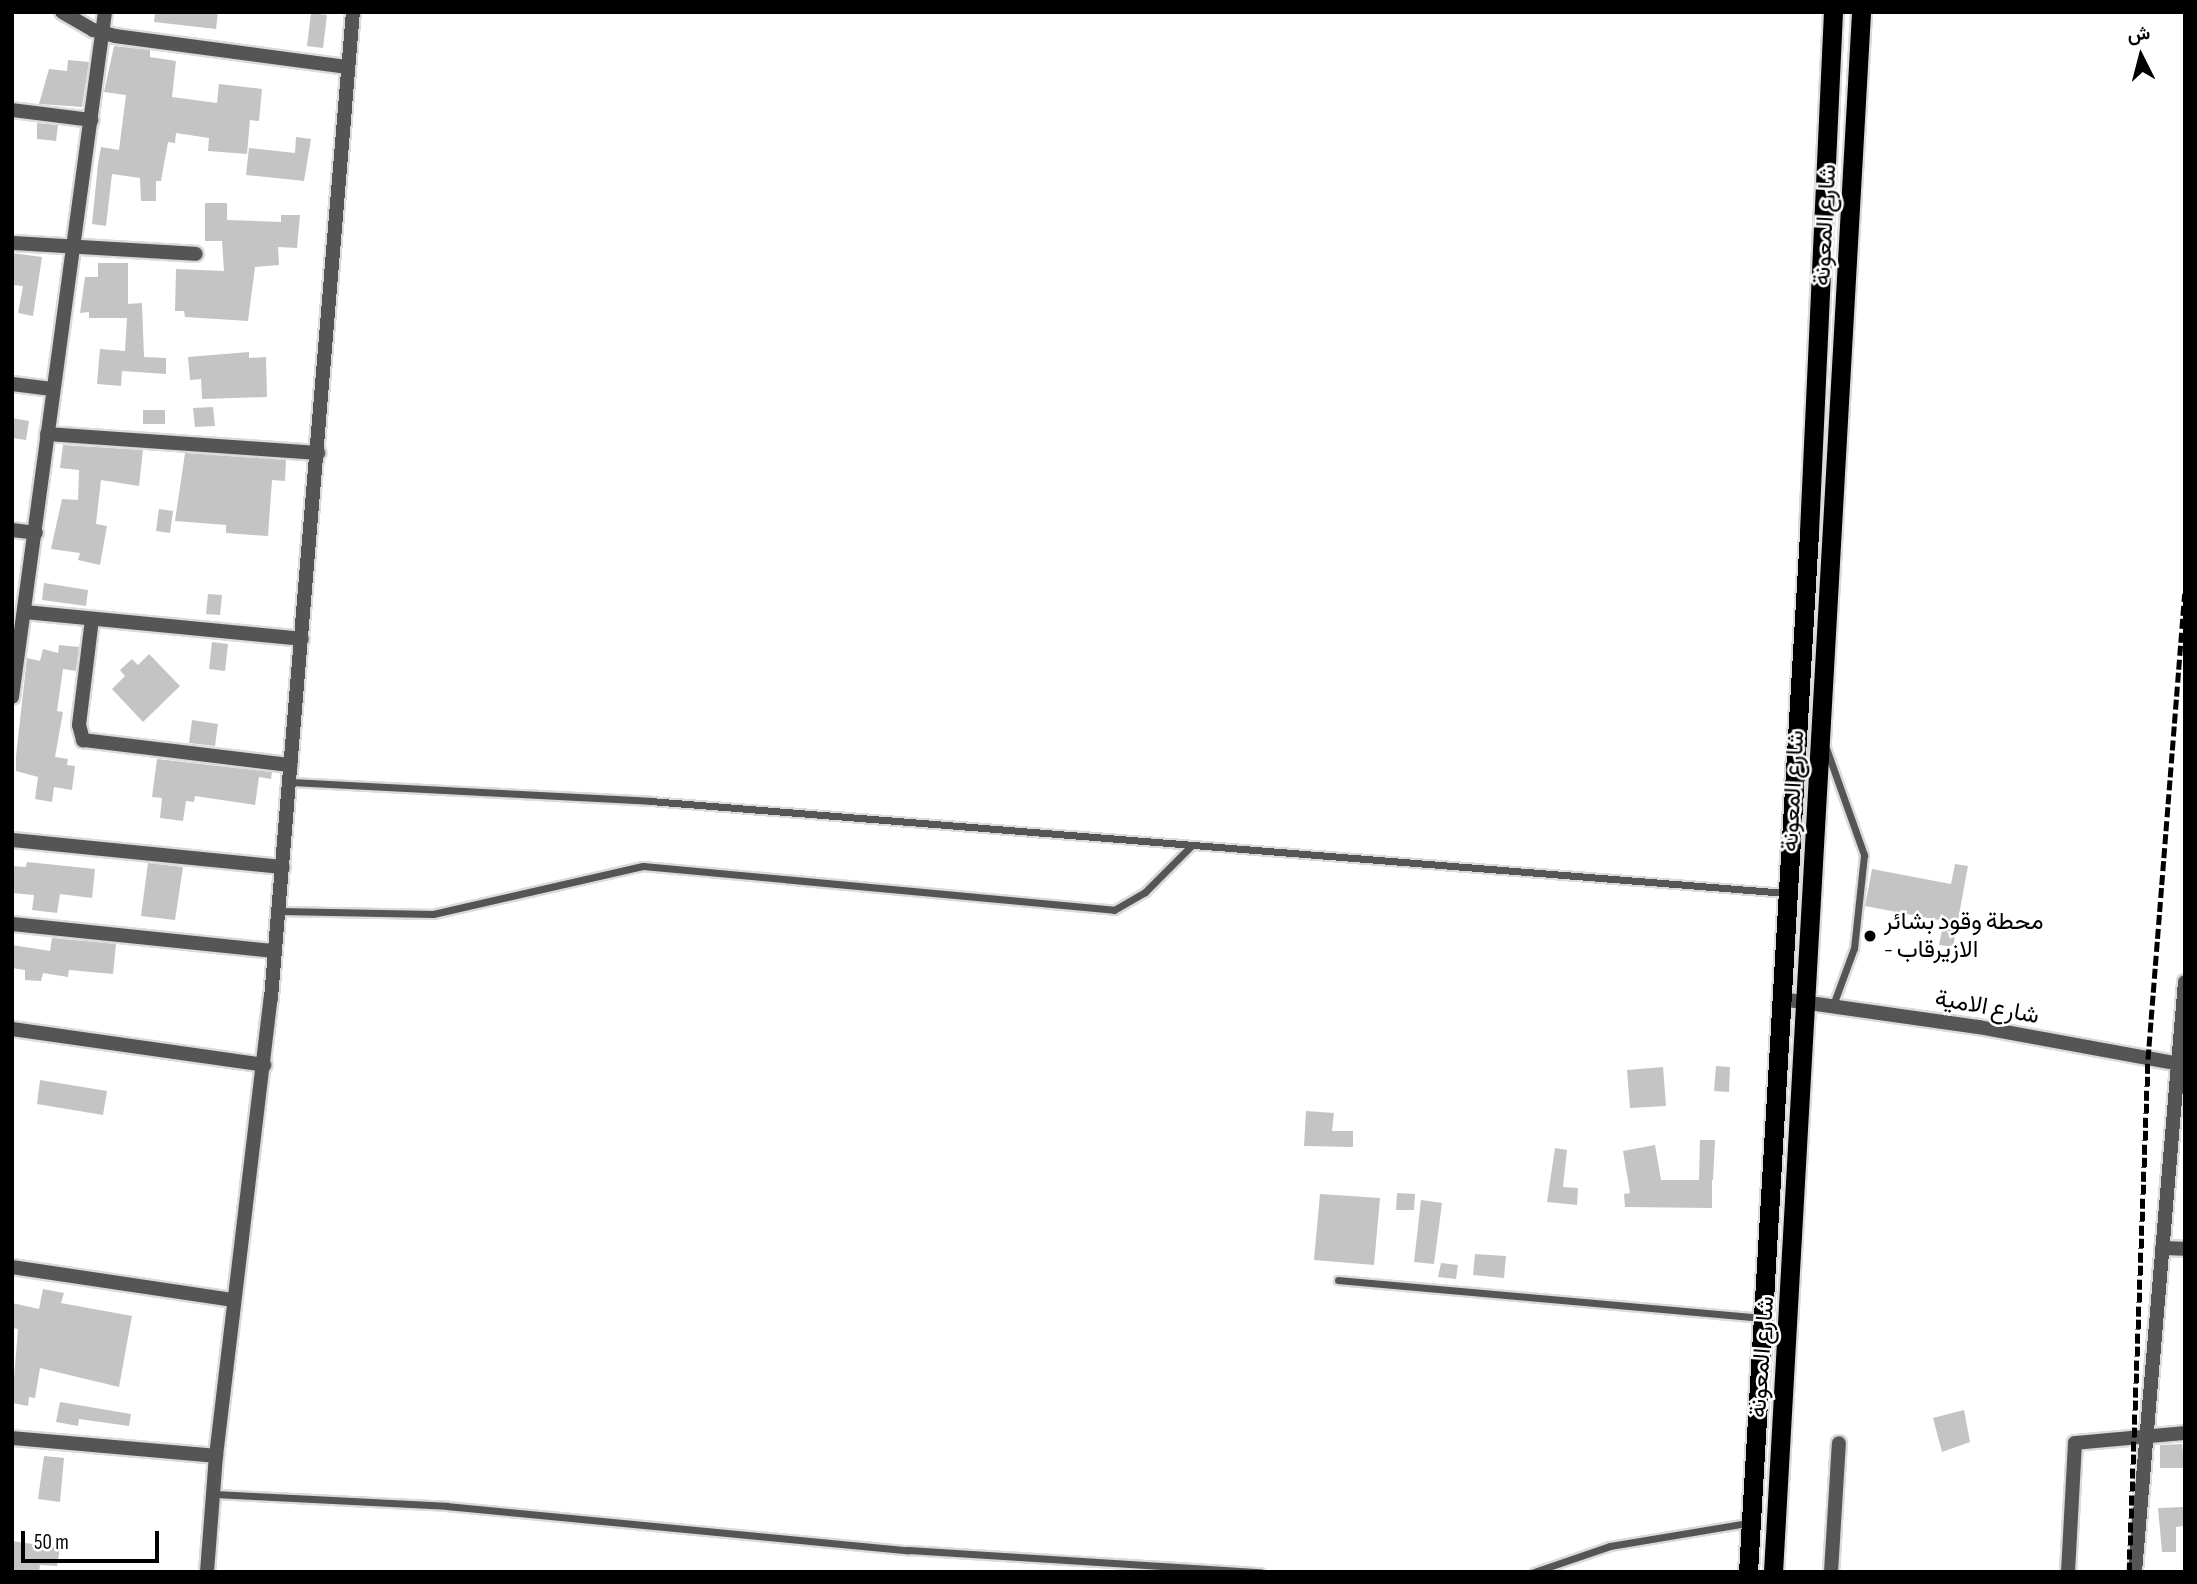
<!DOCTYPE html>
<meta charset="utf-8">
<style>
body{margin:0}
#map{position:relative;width:2197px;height:1584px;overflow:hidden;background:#fff;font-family:"Sofia Sans Condensed",Vazirmatn,sans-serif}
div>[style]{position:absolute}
.building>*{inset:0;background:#c4c4c4}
.roads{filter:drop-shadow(2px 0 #dbdbdb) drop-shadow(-2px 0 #dbdbdb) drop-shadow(0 2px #dbdbdb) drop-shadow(0 -2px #dbdbdb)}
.service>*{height:7px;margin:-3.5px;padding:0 3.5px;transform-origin:3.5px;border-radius:3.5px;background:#555}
.minor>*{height:14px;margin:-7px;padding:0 7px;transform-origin:7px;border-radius:7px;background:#555}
.tertiary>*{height:14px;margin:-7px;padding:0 7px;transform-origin:7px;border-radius:7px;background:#555}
.trunk>*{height:19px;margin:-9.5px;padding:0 9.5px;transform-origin:9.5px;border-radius:9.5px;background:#000}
.rail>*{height:5px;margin-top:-2.5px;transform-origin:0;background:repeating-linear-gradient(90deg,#000 0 10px,transparent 0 13.5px)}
.dots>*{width:19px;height:19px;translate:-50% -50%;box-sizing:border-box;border:4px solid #fff;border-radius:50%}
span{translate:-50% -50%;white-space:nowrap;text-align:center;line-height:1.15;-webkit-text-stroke:5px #fff;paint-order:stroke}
.street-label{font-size:24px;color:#000}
.poi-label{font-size:24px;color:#000}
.left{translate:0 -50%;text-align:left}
.frame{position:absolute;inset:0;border:14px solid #000;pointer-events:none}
.north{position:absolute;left:2106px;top:21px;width:70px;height:70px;-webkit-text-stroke:5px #fff;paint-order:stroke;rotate:354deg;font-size:19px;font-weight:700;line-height:28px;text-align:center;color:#000}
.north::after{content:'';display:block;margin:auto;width:24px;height:32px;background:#000;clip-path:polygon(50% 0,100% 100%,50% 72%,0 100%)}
.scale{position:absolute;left:21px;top:1531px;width:138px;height:32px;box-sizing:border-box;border:4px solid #000;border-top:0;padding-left:9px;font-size:21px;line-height:24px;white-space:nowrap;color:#000;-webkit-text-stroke:5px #fff;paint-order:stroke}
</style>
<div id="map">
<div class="building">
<i style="clip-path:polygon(155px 12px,218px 12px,216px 29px,154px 22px)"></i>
<i style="clip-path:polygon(311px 13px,327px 15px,323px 48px,307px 46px)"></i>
<i style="clip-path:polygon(114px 46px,150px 50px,150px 57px,176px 61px,172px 97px,217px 103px,219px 84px,262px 89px,259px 121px,250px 120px,247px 154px,208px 151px,209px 138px,176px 133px,175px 143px,168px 142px,161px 181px,156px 181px,156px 201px,141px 201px,140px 178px,112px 174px,106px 226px,92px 224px,98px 164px,101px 147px,119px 150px,126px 95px,104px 92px)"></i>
<i style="clip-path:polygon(68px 60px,89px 62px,82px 107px,39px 104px,49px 69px,67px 71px)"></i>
<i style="clip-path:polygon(37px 123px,58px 125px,56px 141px,37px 139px)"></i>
<i style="clip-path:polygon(296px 137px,311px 139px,304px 181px,246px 175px,249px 148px,295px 153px)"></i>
<i style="clip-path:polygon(205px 203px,227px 203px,227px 220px,281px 222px,281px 215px,300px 215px,297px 248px,278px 247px,279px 265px,255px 267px,248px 321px,185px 317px,184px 311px,175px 311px,176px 269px,224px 271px,222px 241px,205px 241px)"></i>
<i style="clip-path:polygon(12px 253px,42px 257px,33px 316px,18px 313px,23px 286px,12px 285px)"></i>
<i style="clip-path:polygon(98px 263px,128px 263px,128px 304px,142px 303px,144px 357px,166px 358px,166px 374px,122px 371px,121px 386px,97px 384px,100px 349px,125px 351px,127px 318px,89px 318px,89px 312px,80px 313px,85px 277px,98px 277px)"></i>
<i style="clip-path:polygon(249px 352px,249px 358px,266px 357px,267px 397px,202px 399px,201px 379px,190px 380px,188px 357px)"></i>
<i style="clip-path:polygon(213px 407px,215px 426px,195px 427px,193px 408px)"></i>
<i style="clip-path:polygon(143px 410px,165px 410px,165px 424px,143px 424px)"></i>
<i style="clip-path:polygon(12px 418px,29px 421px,26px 440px,12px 438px)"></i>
<i style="clip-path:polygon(63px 445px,143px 450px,139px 486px,101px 480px,96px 524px,107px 526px,100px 565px,78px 560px,80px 553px,51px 549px,62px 499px,78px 500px,79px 470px,60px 468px)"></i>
<i style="clip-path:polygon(185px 453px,286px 460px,285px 481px,272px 480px,268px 536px,226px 533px,226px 525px,175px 521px)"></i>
<i style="clip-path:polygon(159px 509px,173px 511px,170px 533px,156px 531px)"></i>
<i style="clip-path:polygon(44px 583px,88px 590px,86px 606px,42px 600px)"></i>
<i style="clip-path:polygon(208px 594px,222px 595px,220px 615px,206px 614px)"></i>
<i style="clip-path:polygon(212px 642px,228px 644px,225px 671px,209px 669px)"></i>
<i style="clip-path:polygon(59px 645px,79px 647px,76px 671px,63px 669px,57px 711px,63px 712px,55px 757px,68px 759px,67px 765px,75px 766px,72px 790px,54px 787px,52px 802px,35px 799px,38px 777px,16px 771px,16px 756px,27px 658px,40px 661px,43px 649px,58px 653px)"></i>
<i style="clip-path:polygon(149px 654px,180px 686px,143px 722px,112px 689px,125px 676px,120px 670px,132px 659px,138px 665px)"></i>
<i style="clip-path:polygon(192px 720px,218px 724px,215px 746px,189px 743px)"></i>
<i style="clip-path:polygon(157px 759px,272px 772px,271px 779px,259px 777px,255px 805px,195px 796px,194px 802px,186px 801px,183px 821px,160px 818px,162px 798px,152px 797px)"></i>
<i style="clip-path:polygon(27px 862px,95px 869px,92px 898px,60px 894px,57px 913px,32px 910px,34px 895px,12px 893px,12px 866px,26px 867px)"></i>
<i style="clip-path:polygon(148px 863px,183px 867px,175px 920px,141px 916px)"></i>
<i style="clip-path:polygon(1955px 864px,1968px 866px,1953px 947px,1939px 945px,1944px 921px,1865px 906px,1872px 869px,1951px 884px)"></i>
<i style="clip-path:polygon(52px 938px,116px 944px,113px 974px,69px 970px,68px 977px,43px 973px,41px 981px,25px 980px,25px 970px,12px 968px,12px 945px,50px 951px)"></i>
<i style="clip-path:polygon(1716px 1066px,1730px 1067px,1729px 1092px,1714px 1091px)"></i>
<i style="clip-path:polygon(1663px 1067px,1666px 1106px,1630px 1108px,1627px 1070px)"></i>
<i style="clip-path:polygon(40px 1080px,107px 1091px,103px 1115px,37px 1104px)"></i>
<i style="clip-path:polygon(1306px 1111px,1334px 1113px,1332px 1131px,1353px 1131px,1353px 1147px,1304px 1146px)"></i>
<i style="clip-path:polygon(1700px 1140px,1715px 1140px,1713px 1180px,1699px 1180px)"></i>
<i style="clip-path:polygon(1655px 1145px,1661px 1180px,1712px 1180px,1712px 1208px,1625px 1207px,1624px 1194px,1630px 1193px,1623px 1151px)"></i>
<i style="clip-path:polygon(1555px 1148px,1567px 1150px,1563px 1187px,1578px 1188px,1577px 1205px,1547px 1202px)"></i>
<i style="clip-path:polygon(1397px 1193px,1415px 1194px,1414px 1210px,1396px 1210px)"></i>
<i style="clip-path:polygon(1320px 1194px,1380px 1198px,1374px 1265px,1314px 1260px)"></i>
<i style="clip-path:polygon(1421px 1200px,1442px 1203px,1434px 1264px,1414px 1262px)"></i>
<i style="clip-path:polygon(1475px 1254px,1506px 1256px,1504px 1278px,1473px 1275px)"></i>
<i style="clip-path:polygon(1441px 1263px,1458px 1265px,1456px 1279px,1438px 1277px)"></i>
<i style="clip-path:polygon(43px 1289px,64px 1293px,61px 1303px,132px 1316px,119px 1387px,40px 1368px,35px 1398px,29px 1397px,28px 1406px,12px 1403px,18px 1329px,12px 1328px,12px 1303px,39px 1309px)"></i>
<i style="clip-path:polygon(60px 1402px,131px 1414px,129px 1426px,79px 1419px,78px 1426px,56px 1422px)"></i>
<i style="clip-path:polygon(1964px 1410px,1970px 1442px,1942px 1452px,1933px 1418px)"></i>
<i style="clip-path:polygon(2182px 1444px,2185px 1468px,2160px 1468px,2160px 1445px)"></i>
<i style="clip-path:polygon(44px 1456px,64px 1458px,60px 1502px,38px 1499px)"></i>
<i style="clip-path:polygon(2183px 1507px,2184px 1526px,2176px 1527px,2176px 1552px,2162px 1552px,2158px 1508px)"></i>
<i style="clip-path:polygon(12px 1541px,60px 1548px,57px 1566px,40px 1565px,39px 1572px,12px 1572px)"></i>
</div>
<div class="roads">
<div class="service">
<i style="left:1826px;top:748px;width:114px;rotate:70.4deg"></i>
<i style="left:1864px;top:855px;width:94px;rotate:96.1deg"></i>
<i style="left:1854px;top:948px;width:61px;rotate:110.2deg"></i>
<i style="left:290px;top:782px;width:361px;rotate:3deg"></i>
<i style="left:650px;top:801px;width:1141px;rotate:4.63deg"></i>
<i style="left:279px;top:911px;width:154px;rotate:1.1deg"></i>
<i style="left:433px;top:914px;width:215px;rotate:-12.9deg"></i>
<i style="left:643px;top:866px;width:473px;rotate:5.3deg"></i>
<i style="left:1114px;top:910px;width:36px;rotate:-30deg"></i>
<i style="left:1145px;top:892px;width:65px;rotate:-45deg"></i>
<i style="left:1338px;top:1280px;width:426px;rotate:5.1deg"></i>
<i style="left:213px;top:1494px;width:234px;rotate:2.9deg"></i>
<i style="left:447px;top:1506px;width:463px;rotate:5.5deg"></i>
<i style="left:908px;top:1550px;width:353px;rotate:3.6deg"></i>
<i style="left:1534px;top:1572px;width:80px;rotate:-18.9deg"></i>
<i style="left:1610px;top:1546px;width:140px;rotate:-9.5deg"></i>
</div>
<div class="minor">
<i style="left:62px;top:12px;width:36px;rotate:30deg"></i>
<i style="left:93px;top:30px;width:23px;rotate:15deg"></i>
<i style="left:115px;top:36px;width:235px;rotate:7.6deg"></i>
<i style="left:12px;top:110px;width:80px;rotate:7.2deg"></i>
<i style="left:12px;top:243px;width:184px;rotate:3.4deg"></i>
<i style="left:12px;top:384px;width:40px;rotate:7.1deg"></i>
<i style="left:47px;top:434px;width:272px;rotate:4deg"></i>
<i style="left:12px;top:530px;width:24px;rotate:7deg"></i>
<i style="left:24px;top:612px;width:279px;rotate:5.5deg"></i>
<i style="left:92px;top:619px;width:107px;rotate:97deg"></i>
<i style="left:79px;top:725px;width:16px;rotate:75deg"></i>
<i style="left:83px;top:740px;width:209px;rotate:6.9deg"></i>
<i style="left:12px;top:697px;width:691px;rotate:-82.27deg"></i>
<i style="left:12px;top:840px;width:272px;rotate:5.7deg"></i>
<i style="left:12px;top:924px;width:264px;rotate:5.9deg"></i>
<i style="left:12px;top:1029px;width:255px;rotate:8.1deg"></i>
<i style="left:2162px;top:1248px;width:23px;rotate:2deg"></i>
<i style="left:12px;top:1267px;width:224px;rotate:8.5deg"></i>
<i style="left:12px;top:1438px;width:205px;rotate:5deg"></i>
<i style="left:207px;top:1572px;width:116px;rotate:-85.6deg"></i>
<i style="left:216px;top:1456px;width:461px;rotate:-83.2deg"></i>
<i style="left:271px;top:998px;width:989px;rotate:-85.25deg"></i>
<i style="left:1831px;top:1572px;width:129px;rotate:-86.5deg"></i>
<i style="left:2068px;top:1572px;width:129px;rotate:-86.9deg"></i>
<i style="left:2075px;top:1443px;width:110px;rotate:-5.2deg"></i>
<i style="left:2135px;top:1572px;width:592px;rotate:-85.16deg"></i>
</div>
<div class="tertiary">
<i style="left:1781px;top:999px;width:199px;rotate:8.1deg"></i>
<i style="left:1978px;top:1027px;width:210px;rotate:10.4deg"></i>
</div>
<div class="trunk">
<i style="left:1748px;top:1572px;width:1042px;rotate:-86.64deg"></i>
<i style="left:1809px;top:532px;width:521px;rotate:-87.36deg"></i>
<i style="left:1773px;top:1572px;width:1562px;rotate:-86.77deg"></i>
</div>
</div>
<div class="rail">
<i style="left:2129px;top:1572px;width:513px;rotate:-87.88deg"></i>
<i style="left:2148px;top:1059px;width:467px;rotate:-85.5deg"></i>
</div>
<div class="dots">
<i style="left:1870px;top:936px;background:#000"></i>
</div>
<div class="street-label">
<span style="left:1825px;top:225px;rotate:-87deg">شارع المعونة</span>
<span style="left:1793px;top:791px;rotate:-87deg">شارع المعونة</span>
<span style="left:1987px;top:1007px;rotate:10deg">شارع الامية</span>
<span style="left:1762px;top:1357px;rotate:-86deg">شارع المعونة</span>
</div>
<div class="poi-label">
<span class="left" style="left:1884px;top:936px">محطة وقود بشائر<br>- الازيرقاب</span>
</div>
<div class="frame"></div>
<div class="north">ش</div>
<div class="scale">50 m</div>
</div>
